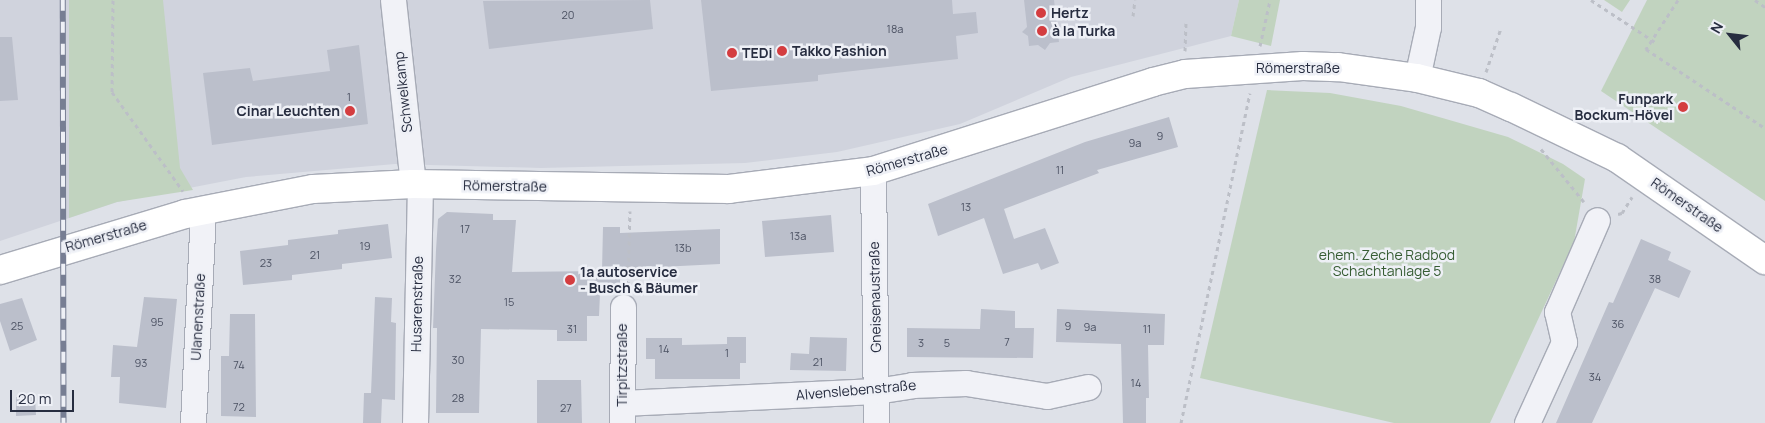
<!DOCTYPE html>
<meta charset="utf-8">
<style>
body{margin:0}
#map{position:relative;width:1765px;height:423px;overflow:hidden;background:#dee1e8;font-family:Manrope,sans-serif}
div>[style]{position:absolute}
.built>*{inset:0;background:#d0d3dd}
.green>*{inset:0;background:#c1d3bf}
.building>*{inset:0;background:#bbbfcb}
.path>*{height:3px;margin-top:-1.5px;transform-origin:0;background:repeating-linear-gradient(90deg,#bcbfc7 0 4px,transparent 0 8px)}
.roads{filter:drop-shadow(1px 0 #a7abb6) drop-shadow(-1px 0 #a7abb6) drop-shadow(0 1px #a7abb6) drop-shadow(0 -1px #a7abb6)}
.minor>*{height:25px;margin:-12.5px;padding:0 12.5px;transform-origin:12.5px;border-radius:12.5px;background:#f1f2f7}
.secondary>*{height:28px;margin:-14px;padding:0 14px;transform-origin:14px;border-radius:14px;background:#fff}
.rail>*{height:5.5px;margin-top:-2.75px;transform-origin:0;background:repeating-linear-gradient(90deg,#eef0f6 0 11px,#777e93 0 22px);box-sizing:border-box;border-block:1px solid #777e93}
.dots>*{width:14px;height:14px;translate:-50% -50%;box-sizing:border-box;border:2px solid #eef0f6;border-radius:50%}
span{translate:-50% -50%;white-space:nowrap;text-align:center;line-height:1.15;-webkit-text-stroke:5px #eef0f6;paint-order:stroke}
.number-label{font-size:11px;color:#4c5263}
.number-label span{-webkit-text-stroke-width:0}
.poi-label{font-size:14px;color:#272d40;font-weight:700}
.left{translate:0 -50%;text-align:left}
.right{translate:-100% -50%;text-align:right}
.street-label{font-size:14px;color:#272d40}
.park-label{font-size:14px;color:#365c33}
.north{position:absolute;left:1705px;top:10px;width:50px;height:50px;-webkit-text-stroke:4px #eef0f6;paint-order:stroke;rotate:299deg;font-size:14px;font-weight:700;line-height:20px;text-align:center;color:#272d40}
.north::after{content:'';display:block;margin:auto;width:18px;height:22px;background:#272d40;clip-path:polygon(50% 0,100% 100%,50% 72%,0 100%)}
.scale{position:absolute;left:10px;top:390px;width:64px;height:22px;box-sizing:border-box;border:2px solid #272d40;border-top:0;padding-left:6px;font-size:15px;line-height:18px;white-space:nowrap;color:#272d40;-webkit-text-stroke:4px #eef0f6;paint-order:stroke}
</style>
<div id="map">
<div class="built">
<i style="clip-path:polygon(0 0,1239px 0,1231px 36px,1071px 77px,960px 124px,837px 152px,745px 163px,541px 168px,395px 164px,246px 177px,117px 202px,0 241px)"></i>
</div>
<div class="green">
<i style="clip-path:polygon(69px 0,163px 0,180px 168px,193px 190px,117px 202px,69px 218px)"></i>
<i style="clip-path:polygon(1239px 0,1280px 0,1271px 46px,1231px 36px)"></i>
<i style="clip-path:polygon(1604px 0,1630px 0,1622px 12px)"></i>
<i style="clip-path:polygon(1647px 0,1765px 0,1765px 201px,1601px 91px)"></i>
<i style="clip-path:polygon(1267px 90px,1330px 93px,1401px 106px,1508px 137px,1563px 164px,1585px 179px,1574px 242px,1490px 423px,1394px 423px,1200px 378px)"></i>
</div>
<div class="building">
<i style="clip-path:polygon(650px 0,653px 29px,489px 49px,483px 1px)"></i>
<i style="clip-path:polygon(701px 0,952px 0,953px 14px,976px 12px,978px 33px,956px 36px,958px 59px,818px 75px,818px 81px,711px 91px)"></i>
<i style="clip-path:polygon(1024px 0,1054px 0,1059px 42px,1050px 43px,1045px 50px,1038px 45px,1029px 46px,1028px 36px,1022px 32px,1027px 27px)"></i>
<i style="clip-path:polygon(0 37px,12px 37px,18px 100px,0 101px)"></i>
<i style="clip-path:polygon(359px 45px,368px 124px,212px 145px,203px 73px,250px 68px,253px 81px,330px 71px,327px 50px)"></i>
<i style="clip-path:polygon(1169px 117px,1178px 147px,1097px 170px,1099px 173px,1004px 209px,1014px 239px,1045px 228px,1059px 263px,1041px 270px,1038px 263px,1003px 274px,984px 218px,938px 236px,928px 204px,1085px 142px)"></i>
<i style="clip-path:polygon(447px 212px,493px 214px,493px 220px,516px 220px,512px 272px,602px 271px,603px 227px,620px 227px,620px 233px,720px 229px,720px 264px,620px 269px,620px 293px,600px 294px,599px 316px,587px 316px,587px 341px,557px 341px,557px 330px,481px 329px,479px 413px,436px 413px,437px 328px,433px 328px,436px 250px,438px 219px)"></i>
<i style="clip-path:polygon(831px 215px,834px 252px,765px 257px,762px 221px)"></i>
<i style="clip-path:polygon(388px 224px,392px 258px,342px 264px,342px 269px,292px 275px,292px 280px,243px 285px,240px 251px,288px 245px,288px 240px,338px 234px,338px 230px)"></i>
<i style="clip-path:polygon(1641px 239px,1671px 252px,1668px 260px,1691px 271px,1679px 298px,1655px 288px,1592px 423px,1556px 423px,1609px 302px,1613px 303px)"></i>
<i style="clip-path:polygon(144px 297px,177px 299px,166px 408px,119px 403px,120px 377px,111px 377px,113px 345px,137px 347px)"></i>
<i style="clip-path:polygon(375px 297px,392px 298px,391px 322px,396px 323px,395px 400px,382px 399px,381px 423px,363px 423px,364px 393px,371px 393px)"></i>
<i style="clip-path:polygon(22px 298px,37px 340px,10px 351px,0 321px,0 304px)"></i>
<i style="clip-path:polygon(981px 309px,1015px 311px,1015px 328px,1034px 328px,1033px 358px,907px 357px,907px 328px,980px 329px)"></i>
<i style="clip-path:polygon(1057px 309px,1165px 314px,1164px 345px,1148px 345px,1149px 398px,1146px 398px,1146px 423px,1123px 423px,1121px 344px,1056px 342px)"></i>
<i style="clip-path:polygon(230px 314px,255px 314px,256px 417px,221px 416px,221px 356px,229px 356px)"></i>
<i style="clip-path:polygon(727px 337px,746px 337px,746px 363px,740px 363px,740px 379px,655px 379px,655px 359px,646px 359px,646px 338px,682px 338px,682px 345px,727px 344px)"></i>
<i style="clip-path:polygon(810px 337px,847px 338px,846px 371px,790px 370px,791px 353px,809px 354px)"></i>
<i style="clip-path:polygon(537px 380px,581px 380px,582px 423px,537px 423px)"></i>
<i style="clip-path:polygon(16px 397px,35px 397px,36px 415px,16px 416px)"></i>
</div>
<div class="path">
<i style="left:113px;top:0;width:92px;rotate:90.6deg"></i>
<i style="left:112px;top:92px;width:122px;rotate:54.4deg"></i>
<i style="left:1591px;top:0;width:77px;rotate:33.3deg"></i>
<i style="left:1678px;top:0;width:59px;rotate:123.1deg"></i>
<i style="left:1646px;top:49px;width:143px;rotate:33.6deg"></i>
<i style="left:1755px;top:0;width:12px;rotate:35deg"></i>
<i style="left:1133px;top:16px;width:16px;rotate:-83deg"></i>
<i style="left:1260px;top:46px;width:47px;rotate:-77.7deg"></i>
<i style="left:1185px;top:51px;width:28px;rotate:-88deg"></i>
<i style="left:1486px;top:72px;width:46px;rotate:-71.2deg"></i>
<i style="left:1541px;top:149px;width:68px;rotate:50.9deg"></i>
<i style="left:1618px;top:214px;width:4px;rotate:-14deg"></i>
<i style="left:1622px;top:213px;width:19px;rotate:-58deg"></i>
<i style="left:628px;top:285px;width:74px;rotate:-88.5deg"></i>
<i style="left:1181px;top:423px;width:337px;rotate:-78.2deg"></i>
</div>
<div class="roads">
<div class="minor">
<i style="left:393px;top:0;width:185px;rotate:83.8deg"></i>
<i style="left:1417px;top:78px;width:52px;rotate:-77.8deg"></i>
<i style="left:1428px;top:27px;width:27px;rotate:-90deg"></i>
<i style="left:873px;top:171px;width:252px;rotate:89.3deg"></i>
<i style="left:622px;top:403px;width:254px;rotate:-2.7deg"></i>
<i style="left:876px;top:391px;width:36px;rotate:-9deg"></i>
<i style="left:912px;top:385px;width:54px;rotate:-2.1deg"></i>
<i style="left:966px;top:383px;width:82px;rotate:9.1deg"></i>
<i style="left:1047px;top:396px;width:42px;rotate:-12.4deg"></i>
<i style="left:193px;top:423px;width:212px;rotate:-87.3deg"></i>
<i style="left:415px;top:423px;width:238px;rotate:-88.8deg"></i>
<i style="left:622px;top:423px;width:116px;rotate:-89.5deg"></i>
<i style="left:1527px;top:423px;width:89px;rotate:-65.4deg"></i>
<i style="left:1564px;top:342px;width:31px;rotate:-103deg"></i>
<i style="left:1557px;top:312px;width:100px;rotate:-66.5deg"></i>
</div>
<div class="secondary">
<i style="left:0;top:270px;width:193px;rotate:-16.8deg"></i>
<i style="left:185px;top:214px;width:130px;rotate:-11.1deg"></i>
<i style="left:313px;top:189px;width:100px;rotate:-2.9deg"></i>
<i style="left:413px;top:184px;width:316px;rotate:0.9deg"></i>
<i style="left:729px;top:189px;width:145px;rotate:-7.1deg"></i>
<i style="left:873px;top:171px;width:294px;rotate:-17.6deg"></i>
<i style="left:1153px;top:82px;width:33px;rotate:-14deg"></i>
<i style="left:1185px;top:74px;width:118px;rotate:-3.9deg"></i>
<i style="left:1303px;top:66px;width:35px;rotate:2deg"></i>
<i style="left:1338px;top:67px;width:80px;rotate:7.9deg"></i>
<i style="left:1417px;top:78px;width:64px;rotate:13.6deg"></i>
<i style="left:1479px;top:93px;width:35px;rotate:24deg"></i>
<i style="left:1511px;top:107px;width:118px;rotate:25.7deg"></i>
<i style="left:1617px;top:158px;width:180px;rotate:34.6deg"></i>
</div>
</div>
<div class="rail">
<i style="left:63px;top:0;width:423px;rotate:89.9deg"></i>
</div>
<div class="dots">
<i style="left:1041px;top:13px;background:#d43d40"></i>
<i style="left:1042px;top:31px;background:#d43d40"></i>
<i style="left:782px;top:51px;background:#d43d40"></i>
<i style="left:732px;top:53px;background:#d43d40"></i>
<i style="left:1683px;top:107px;background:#d43d40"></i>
<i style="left:350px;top:111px;background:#d43d40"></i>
<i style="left:570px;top:280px;background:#d43d40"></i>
</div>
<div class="number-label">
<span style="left:568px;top:15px">20</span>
<span style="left:895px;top:29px">18a</span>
<span style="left:349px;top:97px">1</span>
<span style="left:1160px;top:136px">9</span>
<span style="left:1135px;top:143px">9a</span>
<span style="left:1060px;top:170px">11</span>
<span style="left:966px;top:207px">13</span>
<span style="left:465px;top:229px">17</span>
<span style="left:798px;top:236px">13a</span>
<span style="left:365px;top:246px">19</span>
<span style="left:683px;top:248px">13b</span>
<span style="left:315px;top:255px">21</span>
<span style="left:266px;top:263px">23</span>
<span style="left:455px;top:279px">32</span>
<span style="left:1655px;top:279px">38</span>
<span style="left:509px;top:302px">15</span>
<span style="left:157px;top:322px">95</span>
<span style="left:1618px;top:324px">36</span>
<span style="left:17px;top:326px">25</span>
<span style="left:1068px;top:326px">9</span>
<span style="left:1090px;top:327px">9a</span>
<span style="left:572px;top:329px">31</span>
<span style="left:1147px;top:329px">11</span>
<span style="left:1007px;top:342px">7</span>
<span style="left:921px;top:343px">3</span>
<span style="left:947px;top:343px">5</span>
<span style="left:664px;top:349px">14</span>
<span style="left:727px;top:353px">1</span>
<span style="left:458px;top:360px">30</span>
<span style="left:818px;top:362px">21</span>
<span style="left:141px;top:363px">93</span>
<span style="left:239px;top:365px">74</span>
<span style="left:1595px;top:377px">34</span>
<span style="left:1136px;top:383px">14</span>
<span style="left:458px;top:398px">28</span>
<span style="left:239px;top:407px">72</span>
<span style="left:566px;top:408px">27</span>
</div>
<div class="poi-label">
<span class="left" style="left:1051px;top:13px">Hertz</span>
<span class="left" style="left:1052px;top:31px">à la Turka</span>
<span class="left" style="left:792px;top:51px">Takko Fashion</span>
<span class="left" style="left:742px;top:53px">TEDi</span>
<span class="right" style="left:1673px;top:107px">Funpark<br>Bockum-Hövel</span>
<span class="right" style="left:340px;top:111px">Cinar Leuchten</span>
<span class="left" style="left:580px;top:280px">1a autoservice<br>- Busch &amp; Bäumer</span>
</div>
<div class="street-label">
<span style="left:1298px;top:68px">Römerstraße</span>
<span style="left:403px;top:92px;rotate:-96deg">Schwelkamp</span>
<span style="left:907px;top:160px;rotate:-16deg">Römerstraße</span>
<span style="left:505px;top:186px;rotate:1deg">Römerstraße</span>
<span style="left:1687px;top:205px;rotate:35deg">Römerstraße</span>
<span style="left:106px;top:236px;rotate:-16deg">Römerstraße</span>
<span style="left:875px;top:297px;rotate:-91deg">Gneisenaustraße</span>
<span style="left:417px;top:304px;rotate:-89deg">Husarenstraße</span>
<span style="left:198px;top:317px;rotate:-87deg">Ulanenstraße</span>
<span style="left:622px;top:365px;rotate:-90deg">Tirpitzstraße</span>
<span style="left:856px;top:390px;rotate:-5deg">Alvenslebenstraße</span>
</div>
<div class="park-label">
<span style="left:1387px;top:263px">ehem. Zeche Radbod<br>Schachtanlage 5</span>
</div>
<div class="north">N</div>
<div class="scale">20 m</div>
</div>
